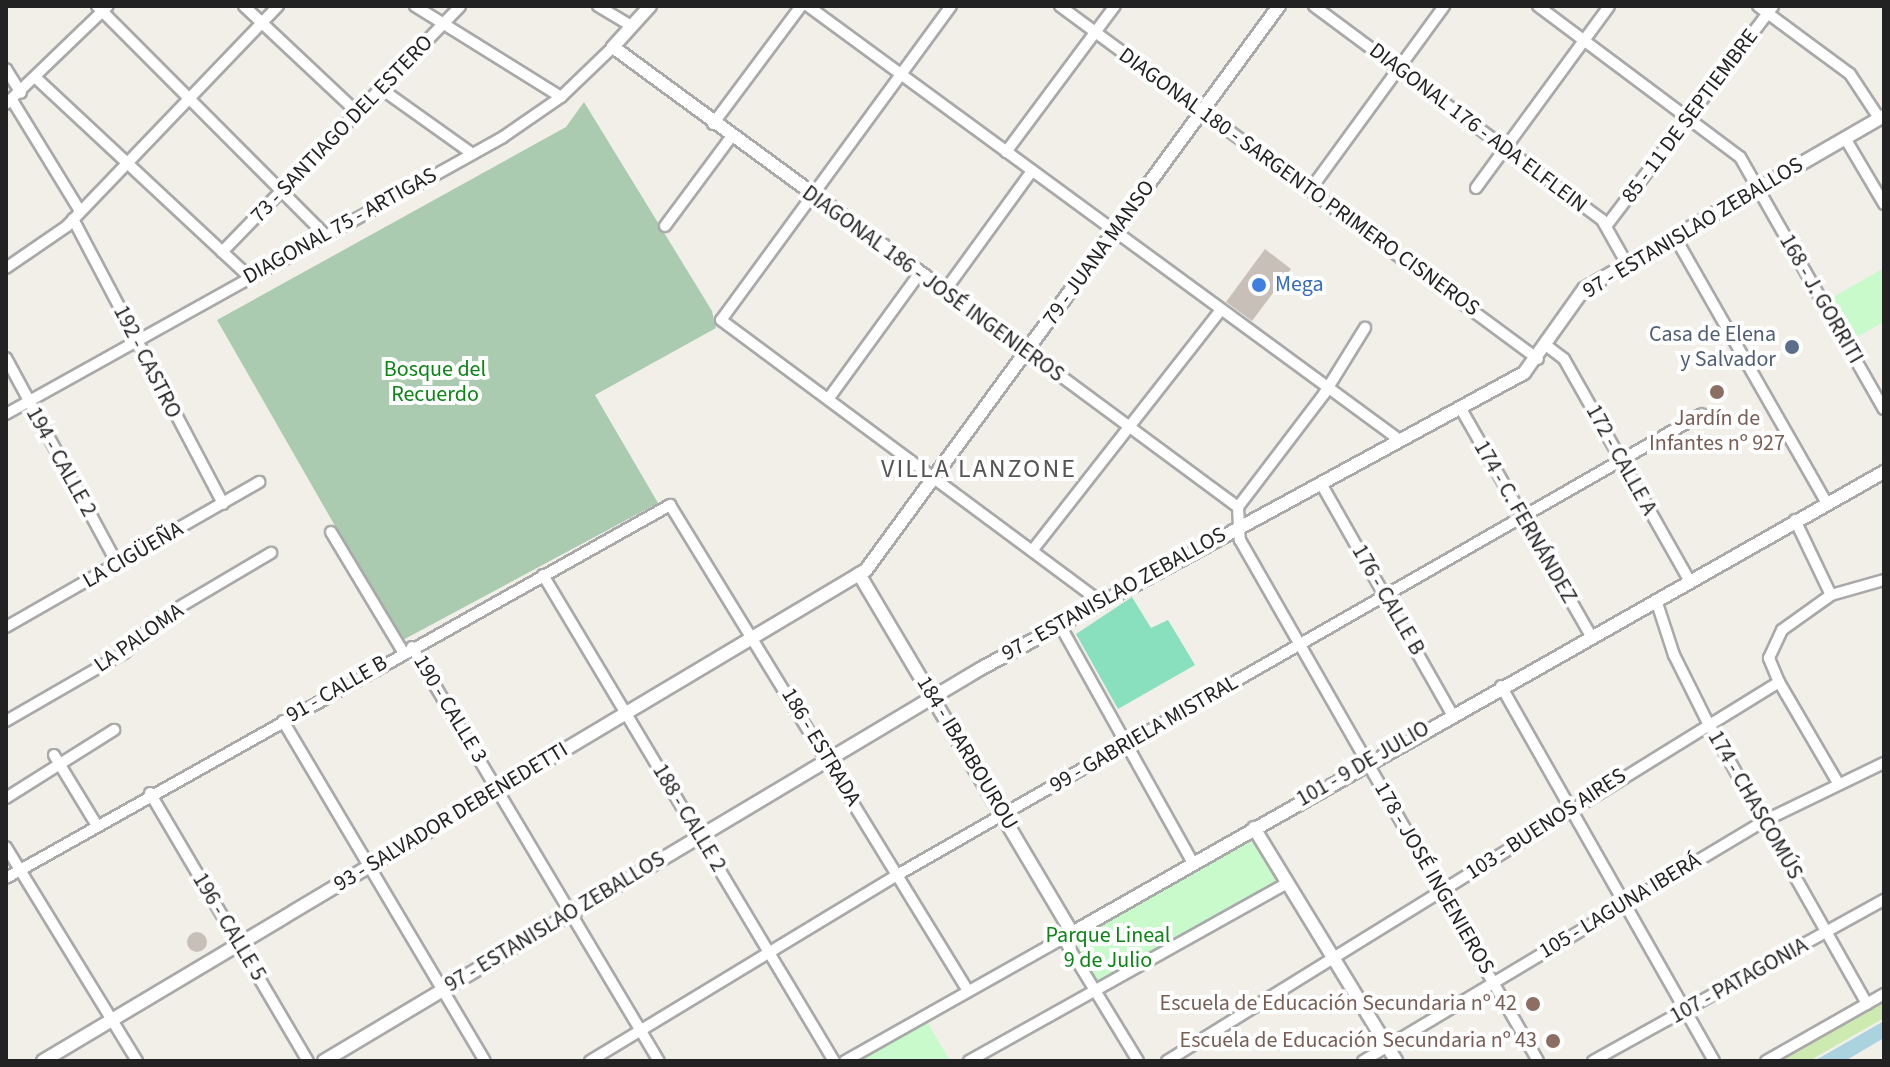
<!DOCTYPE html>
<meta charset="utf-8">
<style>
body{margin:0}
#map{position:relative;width:1890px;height:1067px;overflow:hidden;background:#f2efe9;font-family:"Source Sans 3",sans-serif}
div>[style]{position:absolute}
.grass>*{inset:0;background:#cdebb0}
.cemetery>*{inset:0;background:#aacbaf}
.park>*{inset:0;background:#c8facc}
.pitch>*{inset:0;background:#88e0be}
.water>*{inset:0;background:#aad3df}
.building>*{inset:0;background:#c7bfb8}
.round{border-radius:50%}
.roads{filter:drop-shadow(2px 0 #a9a9a9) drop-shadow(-2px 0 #a9a9a9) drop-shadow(0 2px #a9a9a9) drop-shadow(0 -2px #a9a9a9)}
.minor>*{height:10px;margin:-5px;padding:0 5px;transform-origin:5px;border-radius:5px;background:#fff}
.tertiary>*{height:12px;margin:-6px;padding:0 6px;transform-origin:6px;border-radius:6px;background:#fff}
.dots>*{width:22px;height:22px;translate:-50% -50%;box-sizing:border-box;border:4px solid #fff;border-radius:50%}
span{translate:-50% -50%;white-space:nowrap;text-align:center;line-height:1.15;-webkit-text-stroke:8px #fff;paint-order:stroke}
.street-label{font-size:22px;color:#222}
.shop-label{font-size:22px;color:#366cbe}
.left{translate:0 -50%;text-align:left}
.service-label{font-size:22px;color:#4e5e75}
.right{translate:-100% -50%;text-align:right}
.park-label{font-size:22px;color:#0c8416}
.education-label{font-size:22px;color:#785e54}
.quarter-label{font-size:26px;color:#555;letter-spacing:2px}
.frame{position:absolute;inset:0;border:8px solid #222;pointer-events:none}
</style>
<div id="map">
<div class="grass">
<i style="clip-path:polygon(1884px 1002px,1884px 1018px,1809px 1061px,1780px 1061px)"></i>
</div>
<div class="cemetery">
<i style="clip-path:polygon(584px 102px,712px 311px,716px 328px,595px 395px,658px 503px,401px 641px,217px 320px,566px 127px)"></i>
</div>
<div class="park">
<i style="clip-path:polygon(1884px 268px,1884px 322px,1851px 340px,1828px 300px)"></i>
<i style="clip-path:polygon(1251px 836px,1279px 881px,1098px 984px,1071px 938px)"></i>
<i style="clip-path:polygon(924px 1016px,950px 1061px,844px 1061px)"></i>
</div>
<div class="pitch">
<i style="clip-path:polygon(1132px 597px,1151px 628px,1168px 620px,1195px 665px,1118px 709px,1076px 634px)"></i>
</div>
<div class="water">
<i style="clip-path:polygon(1884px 1021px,1884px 1038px,1845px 1061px,1814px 1061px)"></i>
</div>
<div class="building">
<i style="clip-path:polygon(1265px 249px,1291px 269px,1252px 321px,1226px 302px)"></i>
<i class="round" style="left:187px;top:932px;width:20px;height:20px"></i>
</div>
<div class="roads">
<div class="minor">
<i style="left:97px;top:6px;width:323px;rotate:45.1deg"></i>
<i style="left:244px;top:6px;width:156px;rotate:43.2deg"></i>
<i style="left:415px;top:6px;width:172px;rotate:31.9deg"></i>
<i style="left:598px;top:6px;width:39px;rotate:31deg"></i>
<i style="left:808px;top:6px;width:735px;rotate:36.26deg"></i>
<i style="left:951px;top:6px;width:389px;rotate:126.2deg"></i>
<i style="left:721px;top:320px;width:473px;rotate:36.6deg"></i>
<i style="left:1060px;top:6px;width:594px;rotate:36.45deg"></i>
<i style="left:1314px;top:6px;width:359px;rotate:36.6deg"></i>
<i style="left:1602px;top:220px;width:51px;rotate:60.4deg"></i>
<i style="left:1538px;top:6px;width:252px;rotate:36.8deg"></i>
<i style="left:1740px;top:157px;width:290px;rotate:60.3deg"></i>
<i style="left:1758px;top:6px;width:114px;rotate:36.5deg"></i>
<i style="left:1850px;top:74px;width:53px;rotate:56.6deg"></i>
<i style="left:6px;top:69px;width:28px;rotate:58deg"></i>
<i style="left:36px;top:78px;width:290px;rotate:43deg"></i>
<i style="left:380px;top:88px;width:112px;rotate:35.5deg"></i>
<i style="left:12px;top:100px;width:130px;rotate:58.5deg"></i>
<i style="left:6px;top:104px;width:141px;rotate:-43.9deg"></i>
<i style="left:713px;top:124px;width:147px;rotate:-53.3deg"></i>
<i style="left:1845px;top:138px;width:77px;rotate:59.4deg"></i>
<i style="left:1006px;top:152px;width:182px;rotate:-53.3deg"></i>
<i style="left:1476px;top:188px;width:225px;rotate:-53.8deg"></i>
<i style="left:1310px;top:190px;width:228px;rotate:-53.9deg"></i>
<i style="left:73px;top:219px;width:322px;rotate:62.2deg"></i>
<i style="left:1607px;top:225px;width:275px;rotate:-52.8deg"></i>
<i style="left:665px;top:226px;width:111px;rotate:-53.4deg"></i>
<i style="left:1675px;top:237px;width:306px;rotate:60.3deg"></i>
<i style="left:222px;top:252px;width:342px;rotate:-45.9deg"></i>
<i style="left:6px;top:268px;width:74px;rotate:-34.5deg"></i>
<i style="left:67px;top:226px;width:305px;rotate:-46.2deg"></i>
<i style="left:944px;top:292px;width:150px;rotate:-54deg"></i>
<i style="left:1547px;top:346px;width:21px;rotate:37deg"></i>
<i style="left:1564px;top:359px;width:254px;rotate:60.5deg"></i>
<i style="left:1027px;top:351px;width:262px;rotate:36.5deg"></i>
<i style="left:6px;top:358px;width:235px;rotate:61.6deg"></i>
<i style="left:829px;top:398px;width:153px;rotate:-54deg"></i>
<i style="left:1461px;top:409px;width:259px;rotate:60.2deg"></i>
<i style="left:6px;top:414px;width:569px;rotate:-29.13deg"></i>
<i style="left:503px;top:137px;width:70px;rotate:-34.6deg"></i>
<i style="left:561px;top:97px;width:72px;rotate:-43.9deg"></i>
<i style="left:1323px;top:487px;width:261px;rotate:60.4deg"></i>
<i style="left:1238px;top:507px;width:33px;rotate:87deg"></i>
<i style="left:1240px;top:540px;width:600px;rotate:60.23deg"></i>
<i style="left:1238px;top:507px;width:142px;rotate:-52.7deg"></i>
<i style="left:1324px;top:394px;width:78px;rotate:-58.2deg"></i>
<i style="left:1795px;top:520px;width:83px;rotate:64.4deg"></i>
<i style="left:331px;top:532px;width:140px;rotate:59deg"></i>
<i style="left:1035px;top:547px;width:301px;rotate:-51.9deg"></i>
<i style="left:543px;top:575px;width:566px;rotate:59.09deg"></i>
<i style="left:1656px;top:600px;width:58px;rotate:71.9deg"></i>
<i style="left:1674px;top:655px;width:74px;rotate:63.4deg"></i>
<i style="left:1707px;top:721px;width:325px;rotate:60.5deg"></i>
<i style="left:6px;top:627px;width:292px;rotate:-29.8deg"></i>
<i style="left:1061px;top:627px;width:270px;rotate:60.8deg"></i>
<i style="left:412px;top:647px;width:482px;rotate:59.2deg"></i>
<i style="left:1779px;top:682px;width:117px;rotate:59.7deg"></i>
<i style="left:1501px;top:686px;width:431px;rotate:60.4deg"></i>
<i style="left:6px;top:721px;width:136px;rotate:-30deg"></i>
<i style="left:124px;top:653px;width:51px;rotate:-43.4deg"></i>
<i style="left:161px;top:618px;width:128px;rotate:-30.6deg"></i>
<i style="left:283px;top:721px;width:395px;rotate:59.3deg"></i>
<i style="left:54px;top:755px;width:81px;rotate:58.7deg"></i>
<i style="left:150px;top:793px;width:311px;rotate:59.5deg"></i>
<i style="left:6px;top:798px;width:128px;rotate:-32.2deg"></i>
<i style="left:6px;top:847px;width:251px;rotate:58.5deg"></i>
<i style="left:6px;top:878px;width:762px;rotate:-29.32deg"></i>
<i style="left:670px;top:505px;width:570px;rotate:58.48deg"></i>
<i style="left:1063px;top:938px;width:144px;rotate:58.6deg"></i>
<i style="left:590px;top:1061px;width:361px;rotate:-31.2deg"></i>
<i style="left:899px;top:874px;width:925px;rotate:-29.81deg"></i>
<i style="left:845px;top:1061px;width:261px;rotate:-29.4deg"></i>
<i style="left:969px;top:1061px;width:364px;rotate:-29.2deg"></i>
<i style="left:1167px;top:1061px;width:720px;rotate:-31.77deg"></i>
<i style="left:1779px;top:682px;width:26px;rotate:-113deg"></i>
<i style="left:1769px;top:658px;width:31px;rotate:-65deg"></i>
<i style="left:1782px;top:630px;width:60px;rotate:-35.5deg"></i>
<i style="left:1831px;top:595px;width:55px;rotate:-15.8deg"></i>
<i style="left:1363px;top:1061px;width:467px;rotate:-30.9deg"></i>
<i style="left:1764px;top:821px;width:133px;rotate:-25.8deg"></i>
<i style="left:1593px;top:1061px;width:333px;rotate:-29deg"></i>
<i style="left:1766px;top:1061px;width:136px;rotate:-29.6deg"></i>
</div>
<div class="tertiary">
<i style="left:650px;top:6px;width:55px;rotate:132.1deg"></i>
<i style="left:613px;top:47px;width:514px;rotate:36.29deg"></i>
<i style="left:859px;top:574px;width:417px;rotate:59.3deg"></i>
<i style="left:1072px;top:933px;width:934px;rotate:-29.59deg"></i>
<i style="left:1254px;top:828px;width:273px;rotate:58.6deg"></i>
<i style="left:43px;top:1061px;width:958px;rotate:-30.82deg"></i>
<i style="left:866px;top:570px;width:699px;rotate:-53.79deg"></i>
<i style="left:324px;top:1061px;width:766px;rotate:-30.85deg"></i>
<i style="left:982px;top:668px;width:617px;rotate:-28.56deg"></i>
<i style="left:1524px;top:373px;width:103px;rotate:-54.5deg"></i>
<i style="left:1584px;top:289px;width:346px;rotate:-30deg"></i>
</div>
</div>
<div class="dots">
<i style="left:1259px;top:285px;background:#3f7fe0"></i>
<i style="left:1792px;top:347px;background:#5c6f8a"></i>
<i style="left:1717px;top:392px;background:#8d6e63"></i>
<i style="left:1533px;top:1004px;background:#8d6e63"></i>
<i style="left:1553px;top:1041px;background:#8d6e63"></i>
</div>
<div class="street-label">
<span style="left:1690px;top:116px;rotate:-53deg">85 - 11 DE SEPTIEMBRE</span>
<span style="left:1478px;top:128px;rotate:37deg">DIAGONAL 176 - ADA ELFLEIN</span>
<span style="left:342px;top:129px;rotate:-46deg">73 - SANTIAGO DEL ESTERO</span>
<span style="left:1299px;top:182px;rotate:36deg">DIAGONAL 180 - SARGENTO PRIMERO CISNEROS</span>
<span style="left:340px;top:226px;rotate:-29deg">DIAGONAL 75 - ARTIGAS</span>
<span style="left:1693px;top:228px;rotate:-31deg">97 - ESTANISLAO ZEBALLOS</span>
<span style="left:1099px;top:253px;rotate:-54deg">79 - JUANA MANSO</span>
<span style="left:933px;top:284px;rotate:36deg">DIAGONAL 186 - JOSÉ INGENIEROS</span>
<span style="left:1821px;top:299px;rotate:60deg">168 - J. GORRITI</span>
<span style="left:147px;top:362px;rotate:63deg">192 - CASTRO</span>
<span style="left:1621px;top:460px;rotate:61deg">172 - CALLE A</span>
<span style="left:61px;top:462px;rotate:61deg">194 - CALLE 2</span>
<span style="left:1525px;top:522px;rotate:60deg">174 - C. FERNÁNDEZ</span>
<span style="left:133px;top:555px;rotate:-30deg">LA CIGÜEÑA</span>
<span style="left:1114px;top:594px;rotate:-29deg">97 - ESTANISLAO ZEBALLOS</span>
<span style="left:1388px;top:600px;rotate:60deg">176 - CALLE B</span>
<span style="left:139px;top:638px;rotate:-35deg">LA PALOMA</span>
<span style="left:337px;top:689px;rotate:-30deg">91 - CALLE B</span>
<span style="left:450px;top:709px;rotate:59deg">190 - CALLE 3</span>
<span style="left:1144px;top:734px;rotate:-30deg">99 - GABRIELA MISTRAL</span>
<span style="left:821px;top:747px;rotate:59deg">186 - ESTRADA</span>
<span style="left:967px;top:753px;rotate:59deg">184 - IBARBOUROU</span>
<span style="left:1363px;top:764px;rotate:-30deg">101 - 9 DE JULIO</span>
<span style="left:1755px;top:805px;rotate:60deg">174 - CHASCOMÚS</span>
<span style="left:451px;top:817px;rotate:-31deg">93 - SALVADOR DEBENEDETTI</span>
<span style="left:689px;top:818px;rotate:59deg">188 - CALLE 2</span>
<span style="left:1546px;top:824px;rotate:-33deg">103 - BUENOS AIRES</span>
<span style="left:1434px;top:878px;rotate:60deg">178 - JOSÉ INGENIEROS</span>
<span style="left:1620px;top:906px;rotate:-31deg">105 - LAGUNA IBERÁ</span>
<span style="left:555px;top:922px;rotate:-31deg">97 - ESTANISLAO ZEBALLOS</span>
<span style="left:229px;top:927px;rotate:59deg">196 - CALLE 5</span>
<span style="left:1739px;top:981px;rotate:-29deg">107 - PATAGONIA</span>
</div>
<div class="shop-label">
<span class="left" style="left:1275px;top:285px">Mega</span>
</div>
<div class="service-label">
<span class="right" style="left:1776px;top:347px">Casa de Elena<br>y Salvador</span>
</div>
<div class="park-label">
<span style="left:435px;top:382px">Bosque del<br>Recuerdo</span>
<span style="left:1108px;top:948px">Parque Lineal<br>9 de Julio</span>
</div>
<div class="education-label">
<span style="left:1717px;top:431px">Jardín de<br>Infantes nº 927</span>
<span class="right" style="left:1517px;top:1004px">Escuela de Educación Secundaria nº 42</span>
<span class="right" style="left:1537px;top:1041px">Escuela de Educación Secundaria nº 43</span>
</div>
<div class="quarter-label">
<span style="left:979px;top:469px">VILLA LANZONE</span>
</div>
<div class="frame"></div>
</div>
